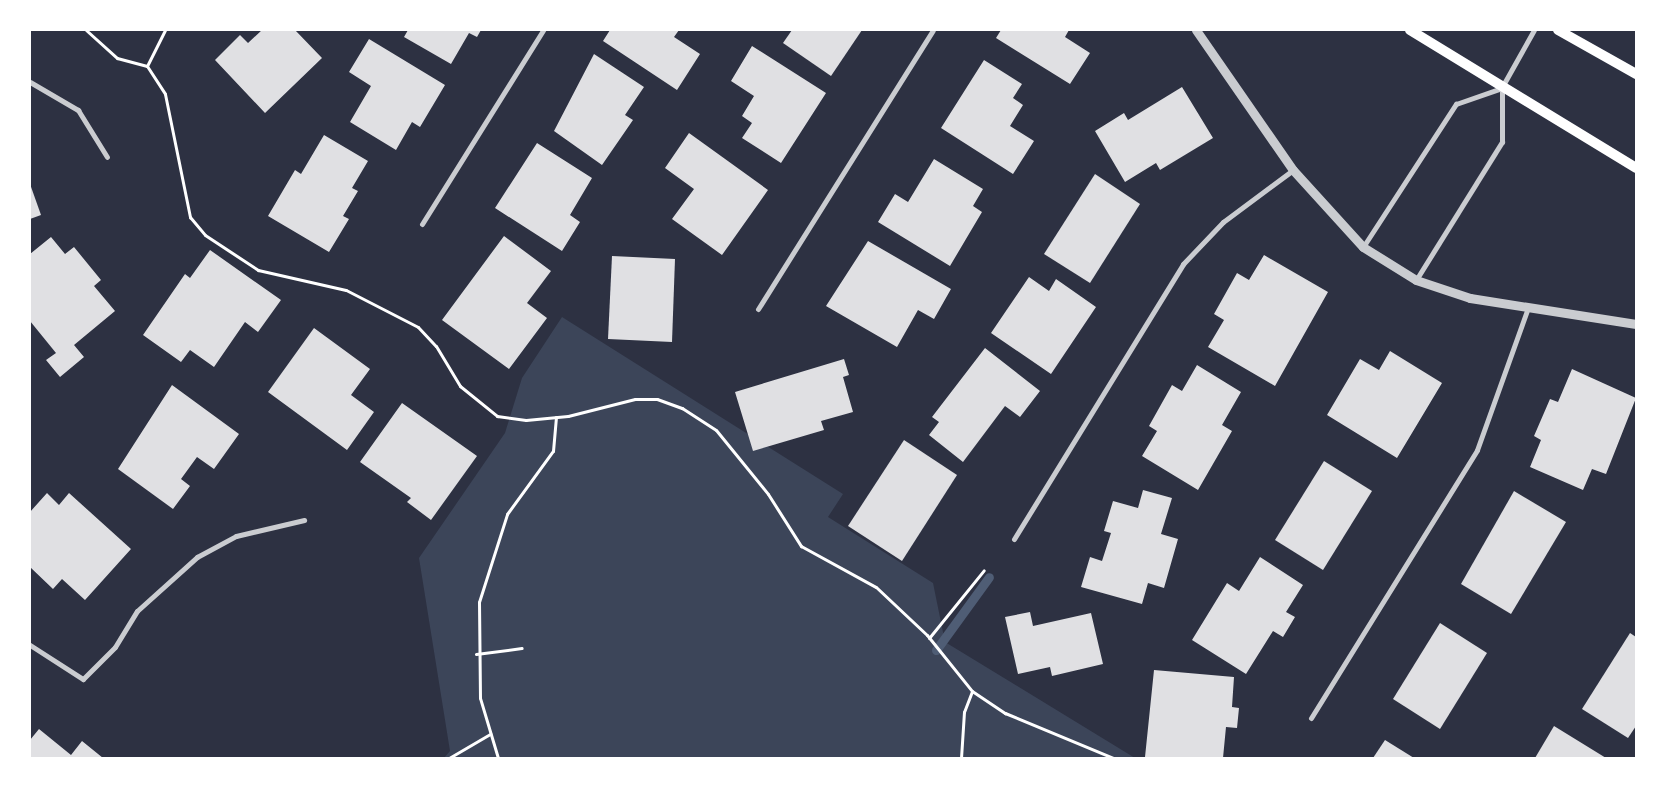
<!DOCTYPE html>
<style>
body{margin:0}
#map{position:relative;width:1666px;height:788px;overflow:hidden;background:#2d3142;font-family:Barlow,sans-serif}
div>[style]{position:absolute}
.green>*{inset:0;background:#3c4559}
.stream>*{height:9px;margin:-4.5px;padding:0 4.5px;transform-origin:4.5px;border-radius:4.5px;background:#4f5d75}
.building>*{inset:0;background:#e0e0e3}
.path>*{height:3px;margin:-1.5px;padding:0 1.5px;transform-origin:1.5px;border-radius:1.5px;background:#fff}
.minor>*{height:5px;margin:-2.5px;padding:0 2.5px;transform-origin:2.5px;border-radius:2.5px;background:#caccd0}
.tertiary>*{height:9px;margin:-4.5px;padding:0 4.5px;transform-origin:4.5px;border-radius:4.5px;background:#caccd0}
.secondary>*{height:10px;margin:-5px;padding:0 5px;transform-origin:5px;border-radius:5px;background:#fff}
span{translate:-50% -50%;white-space:nowrap;text-align:center;line-height:1.15;-webkit-text-stroke:5px #fff;paint-order:stroke}
.frame{position:absolute;inset:0;border:31px solid #fff;pointer-events:none}
</style>
<div id="map">
<div class="green">
<i style="clip-path:polygon(562px 317px,843px 494px,828px 517px,933px 583px,945px 642px,1135px 758px,444px 758px,450px 751px,419px 558px,505px 433px,522px 378px)"></i>
</div>
<div class="stream">
<i style="left:936px;top:650px;width:90px;rotate:-54deg"></i>
</div>
<div class="building">
<i style="clip-path:polygon(262px 30px,295px 30px,322px 58px,265px 113px,215px 60px,240px 35px,248px 43px)"></i>
<i style="clip-path:polygon(408px 30px,481px 30px,477px 37px,469px 33px,451px 64px,404px 37px)"></i>
<i style="clip-path:polygon(610px 30px,679px 30px,674px 37px,700px 54px,677px 90px,603px 41px)"></i>
<i style="clip-path:polygon(792px 30px,862px 30px,831px 76px,783px 43px)"></i>
<i style="clip-path:polygon(1001px 30px,1069px 30px,1065px 37px,1090px 53px,1070px 84px,996px 38px)"></i>
<i style="clip-path:polygon(369px 39px,445px 85px,420px 127px,412px 122px,396px 150px,350px 122px,371px 86px,349px 72px)"></i>
<i style="clip-path:polygon(752px 46px,826px 93px,781px 163px,742px 138px,752px 123px,742px 116px,754px 96px,731px 81px)"></i>
<i style="clip-path:polygon(594px 54px,644px 87px,625px 115px,633px 120px,602px 165px,554px 131px)"></i>
<i style="clip-path:polygon(984px 60px,1022px 84px,1013px 98px,1023px 105px,1010px 126px,1034px 141px,1013px 174px,941px 128px)"></i>
<i style="clip-path:polygon(1182px 87px,1213px 138px,1160px 170px,1156px 163px,1125px 182px,1095px 131px,1124px 113px,1128px 120px)"></i>
<i style="clip-path:polygon(689px 133px,768px 190px,722px 255px,672px 219px,694px 189px,665px 168px)"></i>
<i style="clip-path:polygon(324px 135px,368px 161px,352px 188px,358px 191px,343px 216px,349px 219px,329px 252px,268px 216px,295px 170px,301px 174px)"></i>
<i style="clip-path:polygon(537px 143px,592px 178px,570px 215px,580px 222px,562px 251px,495px 208px)"></i>
<i style="clip-path:polygon(934px 159px,983px 189px,973px 206px,982px 212px,950px 266px,878px 222px,895px 194px,908px 202px)"></i>
<i style="clip-path:polygon(1095px 174px,1140px 204px,1090px 283px,1044px 254px)"></i>
<i style="clip-path:polygon(30px 184px,41px 215px,30px 219px)"></i>
<i style="clip-path:polygon(504px 236px,551px 271px,527px 303px,547px 318px,509px 369px,442px 320px)"></i>
<i style="clip-path:polygon(51px 237px,65px 254px,74px 247px,101px 280px,94px 286px,115px 311px,74px 345px,84px 357px,60px 377px,46px 360px,56px 353px,30px 321px,30px 254px)"></i>
<i style="clip-path:polygon(868px 241px,951px 289px,934px 319px,918px 310px,897px 347px,826px 306px)"></i>
<i style="clip-path:polygon(210px 250px,281px 300px,258px 332px,245px 322px,214px 367px,190px 350px,181px 362px,143px 335px,185px 274px,190px 278px)"></i>
<i style="clip-path:polygon(1264px 255px,1328px 292px,1275px 386px,1208px 347px,1224px 320px,1214px 314px,1237px 273px,1249px 280px)"></i>
<i style="clip-path:polygon(612px 256px,675px 259px,672px 342px,608px 339px)"></i>
<i style="clip-path:polygon(1029px 277px,1049px 291px,1056px 279px,1096px 307px,1051px 374px,991px 333px)"></i>
<i style="clip-path:polygon(314px 328px,370px 369px,351px 395px,374px 412px,347px 450px,268px 392px)"></i>
<i style="clip-path:polygon(985px 348px,1040px 391px,1020px 417px,1005px 406px,963px 462px,929px 435px,939px 422px,932px 417px)"></i>
<i style="clip-path:polygon(1390px 351px,1442px 383px,1397px 458px,1327px 415px,1360px 359px,1379px 370px)"></i>
<i style="clip-path:polygon(844px 359px,849px 375px,843px 377px,853px 412px,821px 421px,824px 430px,753px 451px,735px 392px)"></i>
<i style="clip-path:polygon(1197px 365px,1241px 392px,1222px 425px,1232px 431px,1198px 490px,1142px 456px,1157px 431px,1149px 426px,1172px 385px,1182px 391px)"></i>
<i style="clip-path:polygon(1572px 369px,1636px 398px,1606px 474px,1592px 469px,1583px 490px,1530px 467px,1541px 440px,1534px 436px,1550px 399px,1558px 402px)"></i>
<i style="clip-path:polygon(172px 385px,239px 434px,214px 469px,197px 457px,181px 479px,190px 486px,173px 509px,118px 469px)"></i>
<i style="clip-path:polygon(402px 403px,477px 456px,431px 520px,407px 502px,411px 498px,360px 462px)"></i>
<i style="clip-path:polygon(904px 440px,957px 475px,902px 561px,848px 526px)"></i>
<i style="clip-path:polygon(1324px 461px,1372px 491px,1323px 570px,1275px 540px)"></i>
<i style="clip-path:polygon(1143px 490px,1172px 498px,1161px 534px,1178px 539px,1164px 588px,1148px 583px,1142px 604px,1081px 587px,1090px 557px,1102px 561px,1111px 533px,1104px 531px,1113px 501px,1138px 508px)"></i>
<i style="clip-path:polygon(1514px 491px,1566px 522px,1511px 614px,1461px 584px)"></i>
<i style="clip-path:polygon(47px 493px,59px 505px,69px 493px,131px 549px,85px 600px,62px 579px,53px 589px,30px 567px,30px 512px)"></i>
<i style="clip-path:polygon(1260px 557px,1303px 585px,1286px 612px,1295px 617px,1283px 637px,1273px 631px,1246px 674px,1192px 640px,1227px 583px,1239px 591px)"></i>
<i style="clip-path:polygon(1030px 612px,1033px 626px,1091px 613px,1103px 664px,1052px 676px,1050px 667px,1018px 674px,1005px 617px)"></i>
<i style="clip-path:polygon(1440px 623px,1487px 653px,1440px 729px,1393px 699px)"></i>
<i style="clip-path:polygon(1630px 633px,1636px 637px,1636px 726px,1628px 738px,1582px 709px)"></i>
<i style="clip-path:polygon(1154px 670px,1234px 677px,1232px 707px,1239px 708px,1237px 728px,1226px 727px,1223px 758px,1145px 757px)"></i>
<i style="clip-path:polygon(1554px 726px,1606px 758px,1535px 758px)"></i>
<i style="clip-path:polygon(39px 729px,71px 755px,82px 741px,103px 758px,30px 758px,30px 740px)"></i>
<i style="clip-path:polygon(1385px 740px,1414px 758px,1373px 758px)"></i>
</div>
<div class="path">
<i style="left:86px;top:30px;width:42px;rotate:42.1deg"></i>
<i style="left:117px;top:58px;width:31px;rotate:15deg"></i>
<i style="left:147px;top:66px;width:33px;rotate:57deg"></i>
<i style="left:165px;top:94px;width:126px;rotate:78.5deg"></i>
<i style="left:190px;top:217px;width:23px;rotate:50deg"></i>
<i style="left:205px;top:235px;width:64px;rotate:33.4deg"></i>
<i style="left:258px;top:270px;width:90px;rotate:12.8deg"></i>
<i style="left:346px;top:290px;width:81px;rotate:27.2deg"></i>
<i style="left:418px;top:327px;width:26px;rotate:47deg"></i>
<i style="left:436px;top:346px;width:47px;rotate:59deg"></i>
<i style="left:460px;top:386px;width:48px;rotate:39deg"></i>
<i style="left:497px;top:416px;width:29px;rotate:8deg"></i>
<i style="left:526px;top:420px;width:42px;rotate:-5.4deg"></i>
<i style="left:568px;top:416px;width:69px;rotate:-14.2deg"></i>
<i style="left:635px;top:399px;width:22px"></i>
<i style="left:657px;top:399px;width:27px;rotate:20deg"></i>
<i style="left:682px;top:408px;width:40px;rotate:32.9deg"></i>
<i style="left:716px;top:430px;width:82px;rotate:50.9deg"></i>
<i style="left:768px;top:494px;width:62px;rotate:57.6deg"></i>
<i style="left:801px;top:546px;width:85px;rotate:28.7deg"></i>
<i style="left:876px;top:587px;width:70px;rotate:43.3deg"></i>
<i style="left:927px;top:635px;width:72px;rotate:51.2deg"></i>
<i style="left:972px;top:691px;width:40px;rotate:34deg"></i>
<i style="left:1005px;top:713px;width:117px;rotate:22.6deg"></i>
<i style="left:147px;top:66px;width:40px;rotate:-63.4deg"></i>
<i style="left:929px;top:638px;width:87px;rotate:-51deg"></i>
<i style="left:476px;top:654px;width:46px;rotate:-7.4deg"></i>
<i style="left:449px;top:758px;width:48px;rotate:-30.3deg"></i>
<i style="left:498px;top:758px;width:63px;rotate:-106.7deg"></i>
<i style="left:480px;top:698px;width:96px;rotate:-90.6deg"></i>
<i style="left:479px;top:602px;width:92px;rotate:-72.3deg"></i>
<i style="left:507px;top:514px;width:78px;rotate:-53.9deg"></i>
<i style="left:553px;top:451px;width:34px;rotate:-85deg"></i>
<i style="left:961px;top:758px;width:46px;rotate:-86.3deg"></i>
<i style="left:964px;top:712px;width:22px;rotate:-69deg"></i>
</div>
<div class="minor">
<i style="left:30px;top:82px;width:56px;rotate:30.3deg"></i>
<i style="left:78px;top:110px;width:55px;rotate:58.3deg"></i>
<i style="left:422px;top:224px;width:229px;rotate:-58deg"></i>
<i style="left:1363px;top:247px;width:171px;rotate:-57deg"></i>
<i style="left:1456px;top:104px;width:49px;rotate:-19.2deg"></i>
<i style="left:1416px;top:280px;width:163px;rotate:-58.1deg"></i>
<i style="left:1502px;top:142px;width:55px;rotate:-90deg"></i>
<i style="left:1502px;top:87px;width:65px;rotate:-60.7deg"></i>
<i style="left:758px;top:309px;width:329px;rotate:-57.9deg"></i>
<i style="left:1014px;top:539px;width:323px;rotate:-58.4deg"></i>
<i style="left:1183px;top:264px;width:58px;rotate:-46.4deg"></i>
<i style="left:1223px;top:222px;width:87px;rotate:-36.6deg"></i>
<i style="left:30px;top:645px;width:63px;rotate:32.7deg"></i>
<i style="left:83px;top:679px;width:45px;rotate:-45deg"></i>
<i style="left:115px;top:647px;width:42px;rotate:-58.6deg"></i>
<i style="left:137px;top:611px;width:81px;rotate:-42deg"></i>
<i style="left:197px;top:557px;width:44px;rotate:-28.3deg"></i>
<i style="left:236px;top:536px;width:70px;rotate:-13.2deg"></i>
<i style="left:1311px;top:718px;width:315px;rotate:-58.2deg"></i>
<i style="left:1477px;top:450px;width:149px;rotate:-70.3deg"></i>
</div>
<div class="tertiary">
<i style="left:1196px;top:30px;width:170px;rotate:55.3deg"></i>
<i style="left:1293px;top:170px;width:104px;rotate:47.7deg"></i>
<i style="left:1363px;top:247px;width:62px;rotate:31.9deg"></i>
<i style="left:1416px;top:280px;width:57px;rotate:18.4deg"></i>
<i style="left:1470px;top:298px;width:168px;rotate:8.9deg"></i>
</div>
<div class="secondary">
<i style="left:1410px;top:30px;width:265px;rotate:31.4deg"></i>
<i style="left:1558px;top:30px;width:90px;rotate:29.4deg"></i>
</div>
<div class="frame"></div>
</div>
